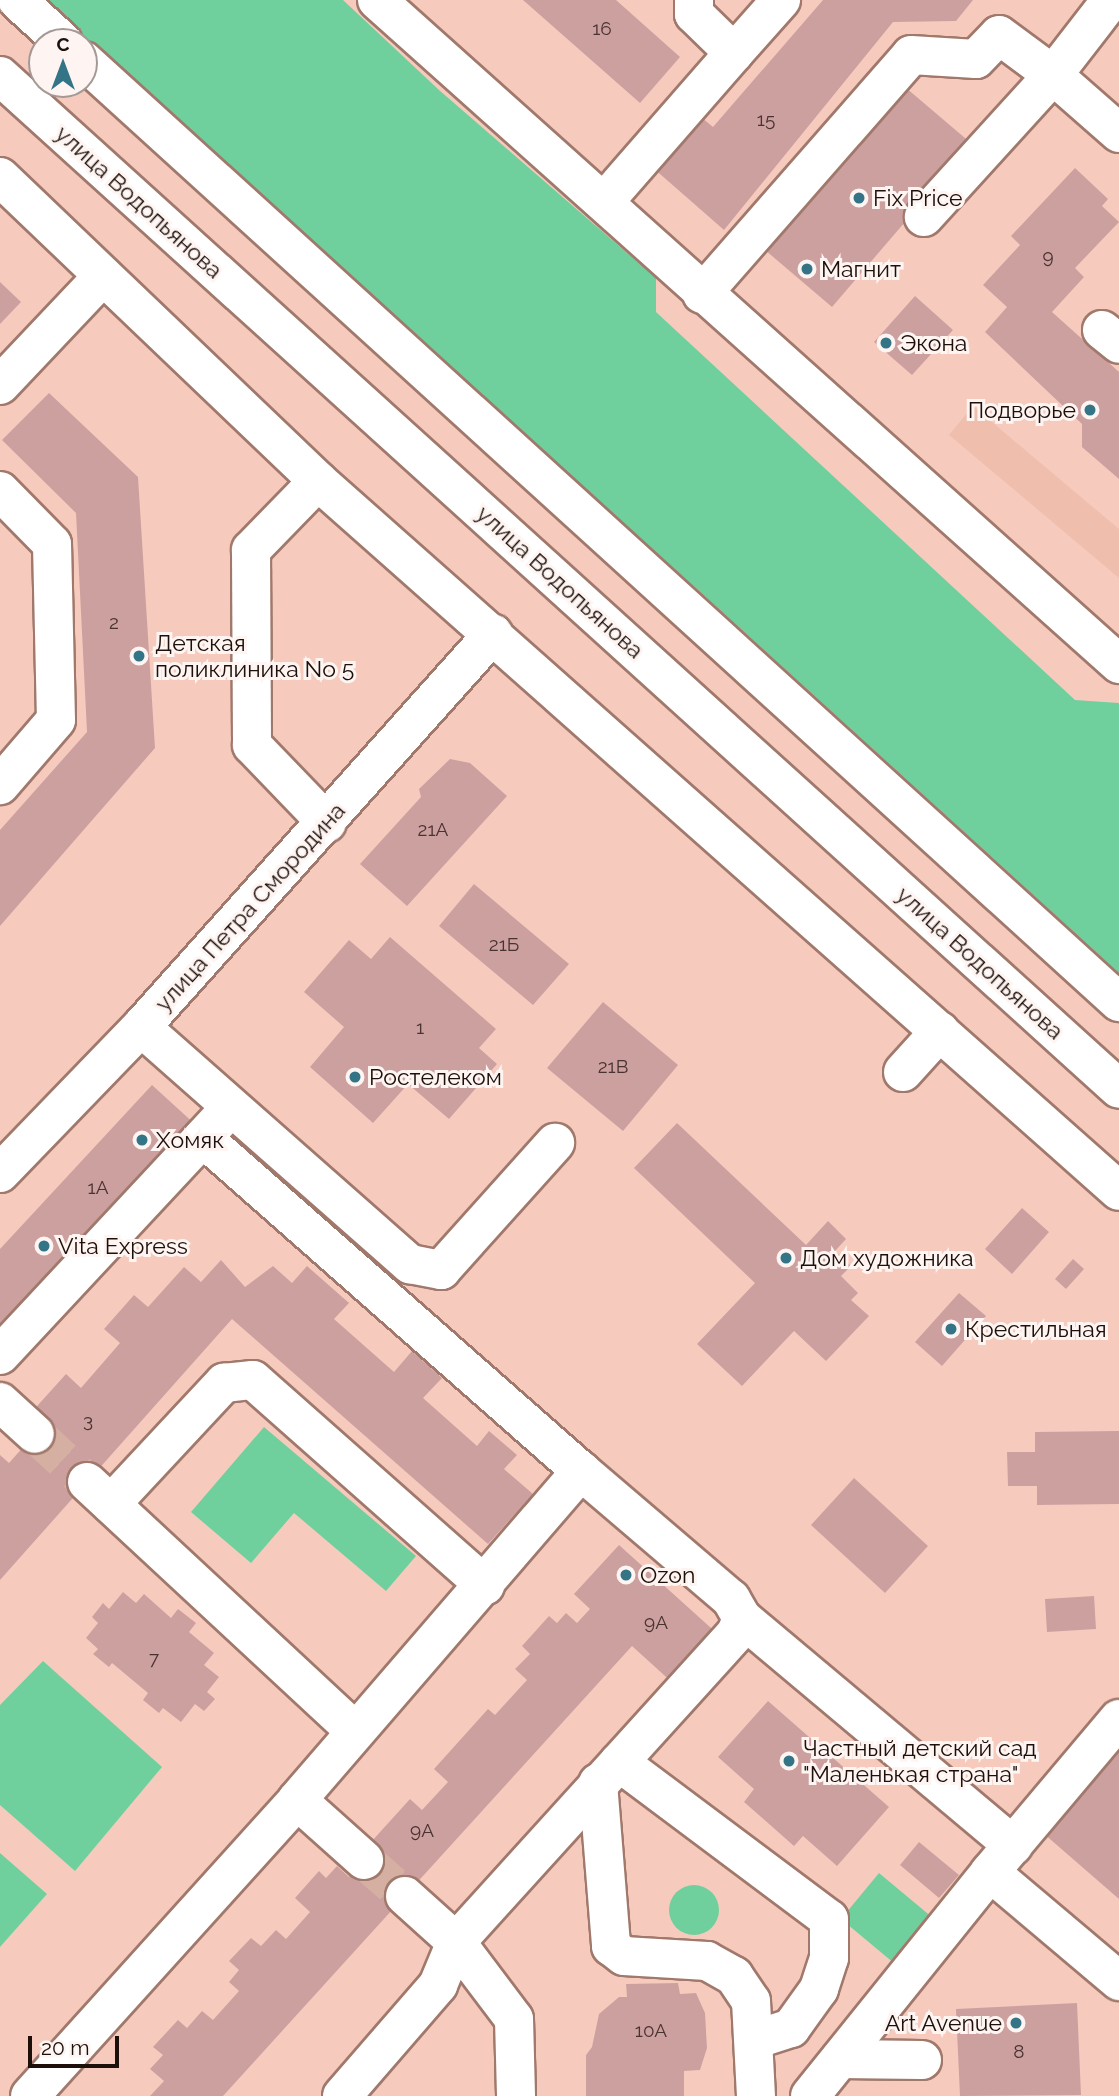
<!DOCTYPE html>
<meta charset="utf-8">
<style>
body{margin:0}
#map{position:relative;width:1119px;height:2096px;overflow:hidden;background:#f6cbbd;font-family:Raleway,sans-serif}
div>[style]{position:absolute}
.built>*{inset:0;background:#f0bead}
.green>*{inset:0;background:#70d09d}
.round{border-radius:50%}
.building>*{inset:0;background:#cda0a0}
.minor-tunnel>*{height:38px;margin-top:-19px;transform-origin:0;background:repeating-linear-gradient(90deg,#d5afa2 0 38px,transparent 0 57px)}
.roads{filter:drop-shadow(2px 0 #a0796c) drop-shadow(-2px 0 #a0796c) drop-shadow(0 2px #a0796c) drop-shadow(0 -2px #a0796c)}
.minor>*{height:38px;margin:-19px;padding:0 19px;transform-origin:19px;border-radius:19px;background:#fff}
.major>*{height:38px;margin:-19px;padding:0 19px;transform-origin:19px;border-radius:19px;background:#fff}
.dots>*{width:19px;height:19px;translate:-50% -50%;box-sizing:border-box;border:4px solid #fef5f2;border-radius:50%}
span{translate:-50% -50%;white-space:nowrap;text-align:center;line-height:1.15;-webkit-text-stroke:6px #fef5f2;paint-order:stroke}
.number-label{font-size:19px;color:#493330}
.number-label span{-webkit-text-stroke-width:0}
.poi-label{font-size:23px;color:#1d0f0a}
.left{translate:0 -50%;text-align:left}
.right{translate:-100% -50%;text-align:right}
.street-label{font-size:23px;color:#1d0f0a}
.north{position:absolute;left:28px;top:28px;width:70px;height:70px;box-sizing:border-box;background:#fef5f2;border:2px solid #a49995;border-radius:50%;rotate:0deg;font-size:19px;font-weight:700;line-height:28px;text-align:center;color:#1d0f0a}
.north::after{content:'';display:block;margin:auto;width:24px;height:32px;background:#337587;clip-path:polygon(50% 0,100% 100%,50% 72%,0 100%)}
.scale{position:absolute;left:28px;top:2036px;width:91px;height:32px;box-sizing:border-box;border:4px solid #1d0f0a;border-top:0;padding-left:9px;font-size:21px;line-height:24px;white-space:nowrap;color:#1d0f0a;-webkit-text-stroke:5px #fef5f2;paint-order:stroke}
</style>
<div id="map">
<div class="built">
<i style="clip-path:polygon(973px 406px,1119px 529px,1119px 578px,949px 435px)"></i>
</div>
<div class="green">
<i style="clip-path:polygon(40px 0,343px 0,439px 90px,656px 278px,656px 312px,1075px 700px,1119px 703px,1119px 973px,697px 589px)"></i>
<i style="clip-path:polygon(264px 1427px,416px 1556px,386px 1591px,294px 1513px,251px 1563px,191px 1512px)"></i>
<i style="clip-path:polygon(43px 1661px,162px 1767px,75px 1871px,0 1805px,0 1705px)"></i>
<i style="clip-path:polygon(0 1853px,47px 1894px,0 1947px)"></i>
<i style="clip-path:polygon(879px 1873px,933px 1918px,895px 1964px,841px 1919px)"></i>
<i class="round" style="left:669px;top:1885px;width:50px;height:50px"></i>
</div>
<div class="building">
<i style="clip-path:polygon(523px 0,616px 0,680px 57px,640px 103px)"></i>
<i style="clip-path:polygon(823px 0,973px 0,956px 21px,893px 22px,724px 230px,652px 167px,696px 113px,713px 127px)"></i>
<i style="clip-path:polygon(905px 87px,972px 144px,832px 307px,765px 250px)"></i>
<i style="clip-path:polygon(1075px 168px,1108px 199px,1102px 206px,1119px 222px,1075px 268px,1084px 277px,1052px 312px,1119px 372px,1119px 479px,1082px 447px,1082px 424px,985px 332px,1007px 307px,983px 285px,1020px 245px,1011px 236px)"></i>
<i style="clip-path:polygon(0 282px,21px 302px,0 324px)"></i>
<i style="clip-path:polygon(915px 296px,953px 330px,912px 375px,874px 342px)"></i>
<i style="clip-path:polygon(49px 393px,138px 477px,155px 748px,0 926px,0 830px,87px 732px,76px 513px,2px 440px)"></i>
<i style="clip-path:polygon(450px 759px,470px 763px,507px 796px,407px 906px,360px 864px,421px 797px,419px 789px)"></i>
<i style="clip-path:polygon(474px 884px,569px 964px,533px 1005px,439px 926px)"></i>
<i style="clip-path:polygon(390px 937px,496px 1029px,479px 1048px,497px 1064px,449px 1119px,408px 1084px,373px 1123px,310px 1067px,344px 1027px,304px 992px,349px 940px,371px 959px)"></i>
<i style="clip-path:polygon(603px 1002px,678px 1065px,623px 1131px,547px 1068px)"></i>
<i style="clip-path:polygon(152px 1085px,198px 1127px,0 1336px,0 1249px)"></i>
<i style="clip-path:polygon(677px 1123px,806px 1245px,828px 1221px,846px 1239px,835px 1251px,851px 1266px,841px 1276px,858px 1293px,851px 1300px,869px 1316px,826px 1361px,794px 1331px,742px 1386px,697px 1344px,755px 1283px,634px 1168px)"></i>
<i style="clip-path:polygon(1022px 1208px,1049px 1232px,1012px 1274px,985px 1249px)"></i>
<i style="clip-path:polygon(1073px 1259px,1084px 1269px,1066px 1289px,1055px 1279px)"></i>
<i style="clip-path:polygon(221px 1260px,245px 1287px,273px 1266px,292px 1283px,307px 1266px,349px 1303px,334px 1319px,394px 1372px,412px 1351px,442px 1378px,423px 1398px,477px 1446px,489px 1431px,517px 1455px,504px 1469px,533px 1494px,488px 1544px,232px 1319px,0 1580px,0 1455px,9px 1463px,42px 1426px,29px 1415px,66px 1374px,81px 1388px,120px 1343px,104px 1329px,134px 1295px,148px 1307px,184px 1267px,201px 1282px)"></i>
<i style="clip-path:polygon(959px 1293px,986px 1316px,942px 1366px,915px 1342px)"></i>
<i style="clip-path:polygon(1119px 1431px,1119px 1504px,1037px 1505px,1037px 1486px,1008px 1486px,1007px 1452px,1035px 1452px,1035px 1432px)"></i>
<i style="clip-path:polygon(854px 1478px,928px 1546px,885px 1593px,811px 1525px)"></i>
<i style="clip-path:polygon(619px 1545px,721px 1637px,676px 1686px,632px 1646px,223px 2096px,150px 2096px,164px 2081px,150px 2069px,163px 2055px,153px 2047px,178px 2020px,187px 2028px,202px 2011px,213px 2020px,239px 1991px,229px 1982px,239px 1970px,229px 1961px,251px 1938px,261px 1946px,276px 1930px,286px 1939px,310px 1912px,295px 1898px,319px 1871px,326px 1878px,337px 1866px,349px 1877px,367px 1857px,362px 1852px,410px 1799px,422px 1810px,448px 1782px,434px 1769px,488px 1709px,495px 1715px,527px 1680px,515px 1669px,530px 1654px,522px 1646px,549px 1616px,557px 1623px,566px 1613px,577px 1623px,590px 1609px,574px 1594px)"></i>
<i style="clip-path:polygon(123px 1592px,136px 1603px,144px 1594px,171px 1618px,178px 1609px,196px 1623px,189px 1632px,214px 1653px,204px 1665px,219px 1677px,207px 1692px,215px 1699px,204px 1711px,195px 1704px,181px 1722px,163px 1708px,159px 1713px,143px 1700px,148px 1693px,112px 1663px,109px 1667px,93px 1654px,98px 1649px,86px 1638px,98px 1623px,92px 1617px,103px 1603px,109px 1609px)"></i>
<i style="clip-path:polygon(1094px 1596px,1096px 1629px,1047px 1632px,1045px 1599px)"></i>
<i style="clip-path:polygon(768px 1701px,889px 1807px,837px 1866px,803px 1836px,794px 1846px,744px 1802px,754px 1789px,718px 1757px)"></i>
<i style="clip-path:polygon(1119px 1745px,1119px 1899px,1043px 1833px)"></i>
<i style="clip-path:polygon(919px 1842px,959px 1875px,939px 1898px,900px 1865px)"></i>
<i style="clip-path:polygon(678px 1983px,680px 1994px,696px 1993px,705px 2013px,707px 2048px,700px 2070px,684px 2071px,684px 2096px,586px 2096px,586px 2055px,592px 2047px,599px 2014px,619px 1997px,627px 1997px,626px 1984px)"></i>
<i style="clip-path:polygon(1077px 2003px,1081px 2095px,960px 2096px,956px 2009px)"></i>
</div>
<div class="minor-tunnel">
<i style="left:35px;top:1434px;width:71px;rotate:42.7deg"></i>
<i style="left:364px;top:1860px;width:55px;rotate:41.3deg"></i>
</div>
<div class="roads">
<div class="minor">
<i style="left:377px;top:0;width:996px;rotate:41.82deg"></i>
<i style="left:1111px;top:0;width:95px;rotate:127.7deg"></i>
<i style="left:1053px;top:75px;width:88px;rotate:41.3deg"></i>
<i style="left:734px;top:53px;width:71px;rotate:-48.4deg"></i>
<i style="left:0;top:177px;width:440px;rotate:43.7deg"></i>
<i style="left:318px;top:481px;width:1070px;rotate:41.55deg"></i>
<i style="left:604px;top:202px;width:198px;rotate:-48.9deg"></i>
<i style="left:734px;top:53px;width:56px;rotate:-135.7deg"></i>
<i style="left:694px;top:14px;width:14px;rotate:-90deg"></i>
<i style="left:702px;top:294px;width:317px;rotate:-48.8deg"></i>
<i style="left:911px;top:55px;width:65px;rotate:3.5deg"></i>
<i style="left:976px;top:59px;width:33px;rotate:-46deg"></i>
<i style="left:999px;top:35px;width:67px;rotate:36.5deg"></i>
<i style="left:1053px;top:75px;width:192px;rotate:132.3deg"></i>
<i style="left:1102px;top:330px;width:22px;rotate:39deg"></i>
<i style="left:0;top:385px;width:150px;rotate:-46.6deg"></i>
<i style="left:318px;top:481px;width:96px;rotate:134.2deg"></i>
<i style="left:251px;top:550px;width:195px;rotate:89.7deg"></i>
<i style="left:252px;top:745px;width:108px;rotate:46.1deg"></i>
<i style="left:0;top:491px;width:74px;rotate:45.5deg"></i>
<i style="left:52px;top:544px;width:176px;rotate:88.7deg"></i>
<i style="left:56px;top:720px;width:86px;rotate:130.7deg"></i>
<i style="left:141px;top:1027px;width:359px;rotate:41.4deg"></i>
<i style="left:410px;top:1264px;width:32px;rotate:11deg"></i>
<i style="left:441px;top:1270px;width:171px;rotate:-48.1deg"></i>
<i style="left:903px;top:1072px;width:55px;rotate:-47.9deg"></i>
<i style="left:0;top:1173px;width:203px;rotate:-46deg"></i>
<i style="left:141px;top:1027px;width:528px;rotate:-48.15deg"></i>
<i style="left:0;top:1355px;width:321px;rotate:-47deg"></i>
<i style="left:0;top:1402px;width:47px;rotate:42.4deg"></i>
<i style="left:87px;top:1482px;width:366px;rotate:42.9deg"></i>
<i style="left:111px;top:1504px;width:166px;rotate:-47deg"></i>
<i style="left:224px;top:1383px;width:29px;rotate:-6deg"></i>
<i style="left:253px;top:1380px;width:310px;rotate:41.5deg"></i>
<i style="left:742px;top:1618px;width:354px;rotate:40deg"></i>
<i style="left:619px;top:1762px;width:262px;rotate:36.8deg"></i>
<i style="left:829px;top:1919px;width:39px;rotate:90deg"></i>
<i style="left:829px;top:1958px;width:33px;rotate:108deg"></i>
<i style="left:819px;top:1989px;width:48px;rotate:125.7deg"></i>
<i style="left:791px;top:2028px;width:39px;rotate:162deg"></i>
<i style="left:598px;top:1783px;width:164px;rotate:85.4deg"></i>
<i style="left:611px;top:1946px;width:16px;rotate:38deg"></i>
<i style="left:624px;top:1956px;width:83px;rotate:3.4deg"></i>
<i style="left:707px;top:1961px;width:31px;rotate:29deg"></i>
<i style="left:734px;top:1976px;width:30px;rotate:56deg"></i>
<i style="left:751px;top:2001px;width:95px;rotate:87deg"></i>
<i style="left:297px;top:1800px;width:90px;rotate:41.8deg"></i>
<i style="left:990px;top:1872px;width:169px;rotate:40.2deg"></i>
<i style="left:405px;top:1896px;width:69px;rotate:42deg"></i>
<i style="left:456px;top:1942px;width:96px;rotate:53deg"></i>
<i style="left:514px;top:2019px;width:77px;rotate:88.5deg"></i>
<i style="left:840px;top:2059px;width:82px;rotate:0.7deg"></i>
<i style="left:30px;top:2096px;width:399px;rotate:-47.9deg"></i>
<i style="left:297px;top:1800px;width:435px;rotate:-49.2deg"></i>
<i style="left:581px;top:1471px;width:504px;rotate:-138.62deg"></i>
<i style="left:342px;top:2096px;width:147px;rotate:-49.1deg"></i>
<i style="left:438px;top:1985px;width:47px;rotate:-67.3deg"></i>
<i style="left:456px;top:1942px;width:417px;rotate:-47.8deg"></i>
<i style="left:736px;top:1633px;width:16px;rotate:-68deg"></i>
<i style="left:742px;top:1618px;width:22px;rotate:-120deg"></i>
<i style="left:731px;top:1599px;width:197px;rotate:-139.5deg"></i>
<i style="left:810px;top:2096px;width:287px;rotate:-51.2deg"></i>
<i style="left:990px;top:1872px;width:200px;rotate:-49.9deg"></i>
</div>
<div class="major">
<i style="left:17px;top:0;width:62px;rotate:42.4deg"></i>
<i style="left:84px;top:61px;width:1399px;rotate:42.28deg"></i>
<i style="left:0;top:76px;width:1509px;rotate:42.15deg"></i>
</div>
</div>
<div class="dots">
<i style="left:859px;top:198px;background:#337587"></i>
<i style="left:807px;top:269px;background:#337587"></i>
<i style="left:886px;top:343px;background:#337587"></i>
<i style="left:1090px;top:410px;background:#337587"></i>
<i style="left:139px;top:656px;background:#337587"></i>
<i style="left:355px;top:1077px;background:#337587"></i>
<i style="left:142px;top:1140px;background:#337587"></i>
<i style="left:44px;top:1246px;background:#337587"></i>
<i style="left:786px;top:1258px;background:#337587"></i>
<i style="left:951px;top:1329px;background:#337587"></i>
<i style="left:626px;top:1575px;background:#337587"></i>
<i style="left:789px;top:1761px;background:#337587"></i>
<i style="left:1016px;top:2023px;background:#337587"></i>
</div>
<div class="number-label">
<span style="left:602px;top:29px">16</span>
<span style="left:766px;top:120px">15</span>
<span style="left:1048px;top:257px">9</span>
<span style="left:114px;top:623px">2</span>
<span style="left:433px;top:830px">21А</span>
<span style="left:504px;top:945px">21Б</span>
<span style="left:420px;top:1028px">1</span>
<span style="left:613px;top:1067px">21В</span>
<span style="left:98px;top:1188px">1А</span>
<span style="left:88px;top:1421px">3</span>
<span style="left:656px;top:1623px">9А</span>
<span style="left:154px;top:1659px">7</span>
<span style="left:422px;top:1831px">9А</span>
<span style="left:651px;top:2031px">10А</span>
<span style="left:1019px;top:2052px">8</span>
</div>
<div class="poi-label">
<span class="left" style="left:873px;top:198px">Fix Price</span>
<span class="left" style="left:821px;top:269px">Магнит</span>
<span class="left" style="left:900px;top:343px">Экона</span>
<span class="right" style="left:1076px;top:410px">Подворье</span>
<span class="left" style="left:155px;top:656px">Детская<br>поликлиника No 5</span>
<span class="left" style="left:369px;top:1077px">Ростелеком</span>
<span class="left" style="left:156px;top:1140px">Хомяк</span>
<span class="left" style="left:58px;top:1246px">Vita Express</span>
<span class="left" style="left:800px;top:1258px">Дом художника</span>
<span class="left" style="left:965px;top:1329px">Крестильная</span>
<span class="left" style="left:640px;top:1575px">Ozon</span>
<span class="left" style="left:803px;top:1761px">Частный детский сад<br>"Маленькая страна"</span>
<span class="right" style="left:1002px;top:2023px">Art Avenue</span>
</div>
<div class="street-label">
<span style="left:139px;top:202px;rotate:42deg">улица Водопьянова</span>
<span style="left:560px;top:582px;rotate:42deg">улица Водопьянова</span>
<span style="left:250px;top:907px;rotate:-48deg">улица Петра Смородина</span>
<span style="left:980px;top:963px;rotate:42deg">улица Водопьянова</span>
</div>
<div class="north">С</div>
<div class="scale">20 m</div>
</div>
